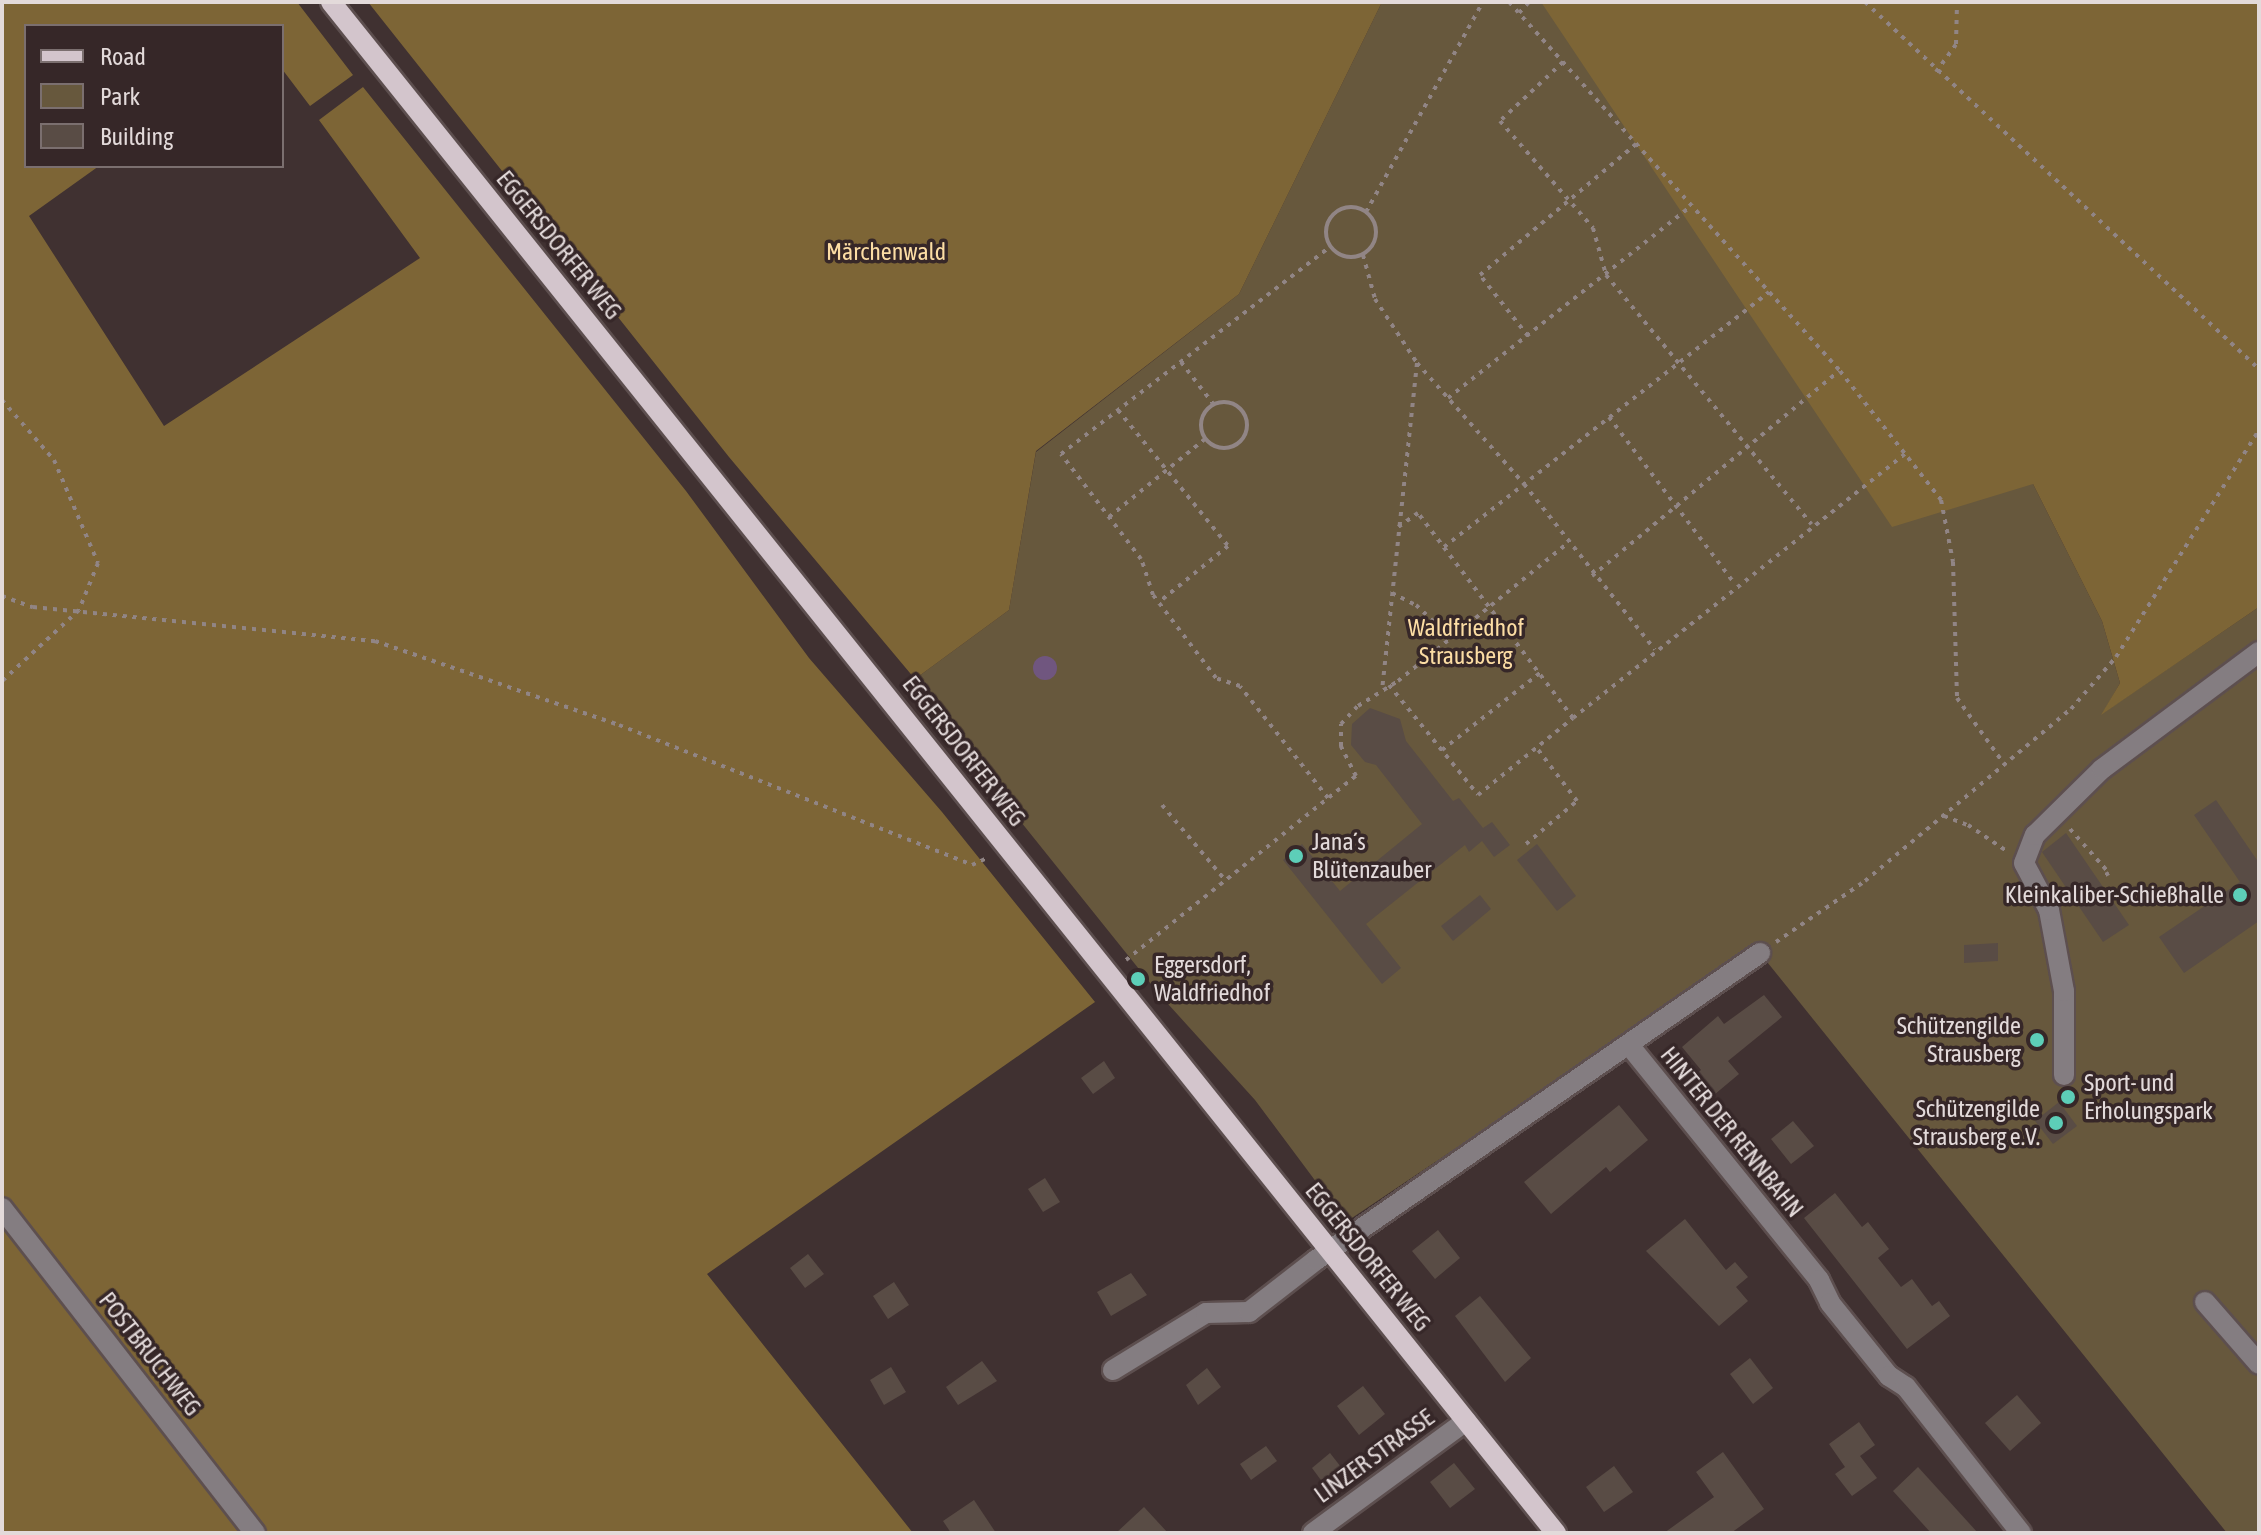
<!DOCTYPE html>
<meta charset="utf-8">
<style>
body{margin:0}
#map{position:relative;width:2261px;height:1535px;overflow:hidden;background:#403131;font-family:"Asap Condensed",sans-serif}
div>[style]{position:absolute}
.green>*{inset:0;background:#67583d}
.forest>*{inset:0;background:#7d6536}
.water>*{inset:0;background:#70567f}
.round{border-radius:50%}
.building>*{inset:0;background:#594c45}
.path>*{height:4px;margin-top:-2px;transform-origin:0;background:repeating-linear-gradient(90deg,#918585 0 4px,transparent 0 10px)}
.path>.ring{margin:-2px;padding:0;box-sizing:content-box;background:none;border:4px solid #918585;border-radius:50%}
.roads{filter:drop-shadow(2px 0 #5d4f4f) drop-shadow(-2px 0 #5d4f4f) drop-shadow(0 2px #5d4f4f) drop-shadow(0 -2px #5d4f4f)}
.minor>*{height:20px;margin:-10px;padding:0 10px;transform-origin:10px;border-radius:10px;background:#847d81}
.major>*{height:20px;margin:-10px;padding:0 10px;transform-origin:10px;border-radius:10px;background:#d3c5cc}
.dots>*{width:22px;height:22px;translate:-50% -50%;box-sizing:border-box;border:4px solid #362728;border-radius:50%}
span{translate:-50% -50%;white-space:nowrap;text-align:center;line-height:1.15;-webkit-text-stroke:7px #362728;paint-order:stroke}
.street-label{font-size:24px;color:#e3dada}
.park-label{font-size:24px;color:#fcdda4}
.poi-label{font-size:24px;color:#e3dada}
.left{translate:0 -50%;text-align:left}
.right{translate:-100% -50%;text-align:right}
.frame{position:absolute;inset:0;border:4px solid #e3dada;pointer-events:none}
.legend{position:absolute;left:24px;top:24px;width:260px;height:144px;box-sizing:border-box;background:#362728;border:2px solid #7b6f6f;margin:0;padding:10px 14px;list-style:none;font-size:24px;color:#e3dada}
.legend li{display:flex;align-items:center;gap:16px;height:40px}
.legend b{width:40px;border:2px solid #7b6f6f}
</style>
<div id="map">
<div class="green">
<i style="clip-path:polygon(1382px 2px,1541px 2px,2033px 484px,2102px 621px,2120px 683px,2103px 713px,2259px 607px,2259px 1533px,2227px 1533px,1755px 947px,1346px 1222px,1255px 1100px,1159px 994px,985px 777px,915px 679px,1009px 610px,1036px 452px,1239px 294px)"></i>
</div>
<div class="forest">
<i style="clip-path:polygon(2px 2px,297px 2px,353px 75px,310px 106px,282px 69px,282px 26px,26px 26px,26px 166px,99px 166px,29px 216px,164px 426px,420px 258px,319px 120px,363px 87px,686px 491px,809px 658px,942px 812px,1095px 1002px,707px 1274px,913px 1533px,2px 1533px)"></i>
<i style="clip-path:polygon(368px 2px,1382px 2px,1239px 294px,1036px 451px,1009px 610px,915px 679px,729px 457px)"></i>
<i style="clip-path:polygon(1541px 2px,2259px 2px,2259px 607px,2101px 715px,2120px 683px,2102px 621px,2033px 484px,1892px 527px)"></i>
</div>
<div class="water">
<i class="round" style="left:1033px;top:656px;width:24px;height:24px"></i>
</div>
<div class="building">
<i style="clip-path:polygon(1370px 708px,1400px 719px,1406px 741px,1453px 801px,1459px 798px,1483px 828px,1492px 822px,1510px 845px,1494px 857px,1482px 841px,1469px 852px,1465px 845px,1366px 924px,1401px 968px,1382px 984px,1283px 860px,1302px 844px,1340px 891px,1422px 824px,1376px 765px,1365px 762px,1351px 745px,1352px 724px)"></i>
<i style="clip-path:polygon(2216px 800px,2259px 863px,2259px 921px,2184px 973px,2159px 937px,2240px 882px,2194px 815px)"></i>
<i style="clip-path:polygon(2066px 833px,2129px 925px,2103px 942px,2042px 852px)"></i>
<i style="clip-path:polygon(1537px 844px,1576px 896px,1557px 911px,1517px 860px)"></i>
<i style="clip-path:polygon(1480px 895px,1491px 909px,1453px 941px,1441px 926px)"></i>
<i style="clip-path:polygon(1998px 943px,1998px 961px,1964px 963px,1964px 945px)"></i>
<i style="clip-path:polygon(1764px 995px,1782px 1017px,1728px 1061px,1739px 1074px,1708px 1100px,1690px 1079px,1701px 1070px,1682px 1047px,1718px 1016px,1724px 1024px)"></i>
<i style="clip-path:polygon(1104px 1061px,1115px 1078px,1093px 1094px,1081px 1078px)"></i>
<i style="clip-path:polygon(2059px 1102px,2077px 1126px,2053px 1144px,2035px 1121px)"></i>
<i style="clip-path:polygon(1619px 1105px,1648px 1140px,1610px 1172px,1606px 1167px,1551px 1214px,1524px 1182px)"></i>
<i style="clip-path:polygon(1793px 1121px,1814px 1146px,1791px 1164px,1771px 1139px)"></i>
<i style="clip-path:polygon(1045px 1178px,1060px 1202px,1043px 1212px,1028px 1189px)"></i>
<i style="clip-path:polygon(1835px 1193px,1862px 1227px,1868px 1222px,1889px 1249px,1878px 1258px,1901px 1287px,1912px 1279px,1932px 1306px,1939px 1301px,1950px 1316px,1907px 1349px,1804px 1218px)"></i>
<i style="clip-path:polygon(1685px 1219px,1726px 1270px,1735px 1262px,1748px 1277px,1736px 1287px,1748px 1301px,1719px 1326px,1646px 1251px)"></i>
<i style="clip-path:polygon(1438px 1230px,1460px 1258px,1435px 1279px,1412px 1251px)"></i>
<i style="clip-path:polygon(808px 1254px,824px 1274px,805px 1288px,790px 1268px)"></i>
<i style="clip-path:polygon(1131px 1273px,1147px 1295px,1111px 1316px,1097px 1292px)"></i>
<i style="clip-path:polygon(894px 1282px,909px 1305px,888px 1319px,873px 1296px)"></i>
<i style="clip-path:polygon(1480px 1296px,1531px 1358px,1505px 1382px,1455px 1316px)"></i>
<i style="clip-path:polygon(1750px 1358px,1773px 1388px,1753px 1404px,1730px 1374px)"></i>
<i style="clip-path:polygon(982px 1361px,997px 1381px,958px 1405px,946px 1387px)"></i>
<i style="clip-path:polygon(891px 1367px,906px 1392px,884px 1405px,870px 1380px)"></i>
<i style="clip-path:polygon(1207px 1368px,1221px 1387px,1198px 1405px,1186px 1385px)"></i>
<i style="clip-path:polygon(1363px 1386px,1385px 1414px,1359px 1435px,1337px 1406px)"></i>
<i style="clip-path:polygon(2017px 1395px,2041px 1423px,2010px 1451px,1985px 1423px)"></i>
<i style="clip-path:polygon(1859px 1422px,1875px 1445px,1860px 1456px,1877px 1478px,1852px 1496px,1835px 1474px,1845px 1467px,1829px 1444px)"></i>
<i style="clip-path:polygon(1266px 1446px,1277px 1461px,1251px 1480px,1240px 1464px)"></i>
<i style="clip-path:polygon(1723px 1452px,1764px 1509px,1731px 1533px,1664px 1533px,1714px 1497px,1696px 1472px)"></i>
<i style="clip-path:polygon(1330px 1453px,1348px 1476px,1329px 1491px,1312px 1468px)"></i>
<i style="clip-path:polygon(1454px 1463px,1475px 1489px,1450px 1508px,1430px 1482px)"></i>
<i style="clip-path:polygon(1614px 1466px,1633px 1492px,1604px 1512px,1586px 1487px)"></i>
<i style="clip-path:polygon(1918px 1467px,1978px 1533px,1931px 1533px,1893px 1491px)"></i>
<i style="clip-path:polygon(974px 1500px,996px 1533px,951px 1533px,943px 1521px)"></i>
<i style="clip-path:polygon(1144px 1507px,1168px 1533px,1116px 1533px)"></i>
</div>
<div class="path">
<i style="left:1509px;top:2px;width:496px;rotate:48.1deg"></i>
<i style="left:1840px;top:371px;width:164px;rotate:51.9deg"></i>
<i style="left:1941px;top:500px;width:63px;rotate:79deg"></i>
<i style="left:1953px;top:562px;width:136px;rotate:88.3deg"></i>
<i style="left:1957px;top:698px;width:81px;rotate:54.5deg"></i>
<i style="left:1865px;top:2px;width:538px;rotate:42.97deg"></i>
<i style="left:1519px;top:13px;width:15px;rotate:-48deg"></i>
<i style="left:1563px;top:62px;width:86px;rotate:136.9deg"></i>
<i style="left:1500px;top:121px;width:142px;rotate:49deg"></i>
<i style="left:1593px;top:228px;width:49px;rotate:74.5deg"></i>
<i style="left:1606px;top:275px;width:323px;rotate:50.5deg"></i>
<i style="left:1936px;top:72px;width:34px;rotate:-54deg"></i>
<i style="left:1956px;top:44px;width:42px;rotate:-88.6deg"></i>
<i class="ring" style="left:1326px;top:207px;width:46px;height:46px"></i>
<i style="left:1366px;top:212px;width:240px;rotate:-60.9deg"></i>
<i style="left:1363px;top:255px;width:46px;rotate:74.7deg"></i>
<i style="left:1375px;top:299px;width:77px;rotate:56.7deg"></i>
<i style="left:1417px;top:363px;width:327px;rotate:96.1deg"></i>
<i style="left:1528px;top:336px;width:78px;rotate:-128.2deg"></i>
<i style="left:1480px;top:275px;width:204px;rotate:-40deg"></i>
<i style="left:1181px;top:362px;width:54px;rotate:52.5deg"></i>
<i style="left:1417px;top:363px;width:162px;rotate:48.5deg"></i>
<i style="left:1524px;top:484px;width:211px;rotate:51.7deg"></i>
<i style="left:1448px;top:398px;width:310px;rotate:-38.3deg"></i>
<i style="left:2px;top:400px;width:79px;rotate:49.1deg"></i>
<i style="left:54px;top:460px;width:112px;rotate:66.9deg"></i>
<i style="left:98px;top:563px;width:51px;rotate:112deg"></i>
<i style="left:79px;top:610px;width:105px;rotate:137.3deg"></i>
<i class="ring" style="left:1201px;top:402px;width:42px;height:42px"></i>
<i style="left:1118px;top:410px;width:175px;rotate:51deg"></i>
<i style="left:1228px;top:546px;width:89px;rotate:140.9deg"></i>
<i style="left:1609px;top:417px;width:209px;rotate:53deg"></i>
<i style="left:1109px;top:517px;width:124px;rotate:-39.1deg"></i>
<i style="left:1444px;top:547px;width:413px;rotate:-38.1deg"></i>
<i style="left:1592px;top:576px;width:321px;rotate:-39.7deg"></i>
<i style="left:1392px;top:593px;width:27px;rotate:27deg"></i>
<i style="left:1416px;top:605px;width:48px;rotate:43.3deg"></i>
<i style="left:2px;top:596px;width:33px;rotate:20deg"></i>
<i style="left:33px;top:607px;width:344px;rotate:5.7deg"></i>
<i style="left:375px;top:641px;width:258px;rotate:19deg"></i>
<i style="left:619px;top:725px;width:380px;rotate:21.6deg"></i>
<i style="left:972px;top:865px;width:19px;rotate:-25deg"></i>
<i style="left:1389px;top:685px;width:141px;rotate:51deg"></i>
<i style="left:1478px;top:795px;width:122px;rotate:-39deg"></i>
<i style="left:1573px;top:718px;width:257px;rotate:-127.1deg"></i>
<i style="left:1418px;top:513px;width:24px;rotate:145deg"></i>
<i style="left:1573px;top:718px;width:424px;rotate:-38.5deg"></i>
<i style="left:1442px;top:750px;width:125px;rotate:-38.2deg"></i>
<i style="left:1328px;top:798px;width:142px;rotate:-128.2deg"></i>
<i style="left:1240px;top:686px;width:25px;rotate:-162deg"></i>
<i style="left:1216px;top:678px;width:104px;rotate:-127.2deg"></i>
<i style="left:1153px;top:595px;width:38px;rotate:-108deg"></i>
<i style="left:1141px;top:559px;width:132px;rotate:-127.3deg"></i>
<i style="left:1061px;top:454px;width:341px;rotate:-37.6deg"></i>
<i style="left:1162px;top:805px;width:99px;rotate:49.9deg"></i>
<i style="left:1944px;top:816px;width:26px;rotate:21deg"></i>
<i style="left:1968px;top:825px;width:45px;rotate:34deg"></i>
<i style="left:2070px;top:829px;width:59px;rotate:48.4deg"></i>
<i style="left:2109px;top:873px;width:7px;rotate:153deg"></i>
<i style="left:1526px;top:844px;width:67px;rotate:-40.1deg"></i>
<i style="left:1577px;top:801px;width:68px;rotate:-127.2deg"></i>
<i style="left:1776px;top:942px;width:108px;rotate:-34.4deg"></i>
<i style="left:1865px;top:881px;width:268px;rotate:-39.9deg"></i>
<i style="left:2071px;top:709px;width:69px;rotate:-49.1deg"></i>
<i style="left:2116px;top:657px;width:268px;rotate:-57.8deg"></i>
<i style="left:1126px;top:960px;width:295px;rotate:-38.7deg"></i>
<i style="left:1356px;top:776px;width:34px;rotate:-117deg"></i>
<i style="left:1341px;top:746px;width:22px;rotate:-90deg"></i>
<i style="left:1341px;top:724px;width:25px;rotate:-47deg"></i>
<i style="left:1358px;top:706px;width:47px;rotate:-32deg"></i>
<i style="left:1398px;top:681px;width:219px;rotate:-39.1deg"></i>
</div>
<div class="roads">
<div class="minor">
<i style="left:1629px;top:1045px;width:302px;rotate:51deg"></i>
<i style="left:1819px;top:1280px;width:25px;rotate:64deg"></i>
<i style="left:1830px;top:1303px;width:94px;rotate:51.1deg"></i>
<i style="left:1889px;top:1376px;width:20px;rotate:33deg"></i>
<i style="left:1906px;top:1387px;width:186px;rotate:51.8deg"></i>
<i style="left:2064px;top:1075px;width:84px;rotate:-90deg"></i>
<i style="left:2064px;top:991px;width:82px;rotate:-100.5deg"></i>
<i style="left:2049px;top:910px;width:53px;rotate:-118deg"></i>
<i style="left:2024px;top:863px;width:30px;rotate:-69deg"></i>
<i style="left:2035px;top:835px;width:94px;rotate:-44.6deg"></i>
<i style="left:2102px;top:769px;width:196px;rotate:-36.7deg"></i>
<i style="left:2px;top:1208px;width:412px;rotate:52.1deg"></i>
<i style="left:2205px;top:1302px;width:82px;rotate:48.9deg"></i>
<i style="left:1113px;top:1370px;width:109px;rotate:-31.5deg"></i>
<i style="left:1206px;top:1313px;width:43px;rotate:-1.3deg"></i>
<i style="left:1249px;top:1312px;width:85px;rotate:-37.8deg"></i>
<i style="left:1316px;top:1260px;width:540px;rotate:-34.66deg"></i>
<i style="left:1313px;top:1533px;width:190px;rotate:-36.2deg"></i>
</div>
<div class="major">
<i style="left:331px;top:2px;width:1961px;rotate:51.34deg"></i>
</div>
</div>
<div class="dots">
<i style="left:1296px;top:856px;background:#5dceb8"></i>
<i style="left:2240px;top:895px;background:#5dceb8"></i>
<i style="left:1138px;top:979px;background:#5dceb8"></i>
<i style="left:2037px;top:1040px;background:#5dceb8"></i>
<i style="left:2068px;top:1097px;background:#5dceb8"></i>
<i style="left:2056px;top:1123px;background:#5dceb8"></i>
</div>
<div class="street-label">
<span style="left:559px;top:245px;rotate:51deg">EGGERSDORFER WEG</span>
<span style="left:964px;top:751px;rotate:52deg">EGGERSDORFER WEG</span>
<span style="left:1732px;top:1132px;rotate:51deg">HINTER DER RENNBAHN</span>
<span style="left:1368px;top:1257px;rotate:51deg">EGGERSDORFER WEG</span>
<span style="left:150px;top:1354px;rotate:52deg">POSTBRUCHWEG</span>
<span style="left:1374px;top:1456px;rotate:-36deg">LINZER STRASSE</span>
</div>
<div class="park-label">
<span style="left:886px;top:252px">Märchenwald</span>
<span style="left:1466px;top:642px">Waldfriedhof<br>Strausberg</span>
</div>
<div class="poi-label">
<span class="left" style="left:1312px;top:856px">Jana´s<br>Blütenzauber</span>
<span class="right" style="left:2224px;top:895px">Kleinkaliber-Schießhalle</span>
<span class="left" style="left:1154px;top:979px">Eggersdorf,<br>Waldfriedhof</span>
<span class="right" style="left:2021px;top:1040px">Schützengilde<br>Strausberg</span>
<span class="left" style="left:2084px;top:1097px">Sport- und<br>Erholungspark</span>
<span class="right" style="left:2040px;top:1123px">Schützengilde<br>Strausberg e.V.</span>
</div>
<div class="frame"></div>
<ul class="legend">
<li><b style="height:10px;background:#d3c5cc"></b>Road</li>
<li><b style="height:22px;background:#67583d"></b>Park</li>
<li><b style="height:22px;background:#594c45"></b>Building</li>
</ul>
</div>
